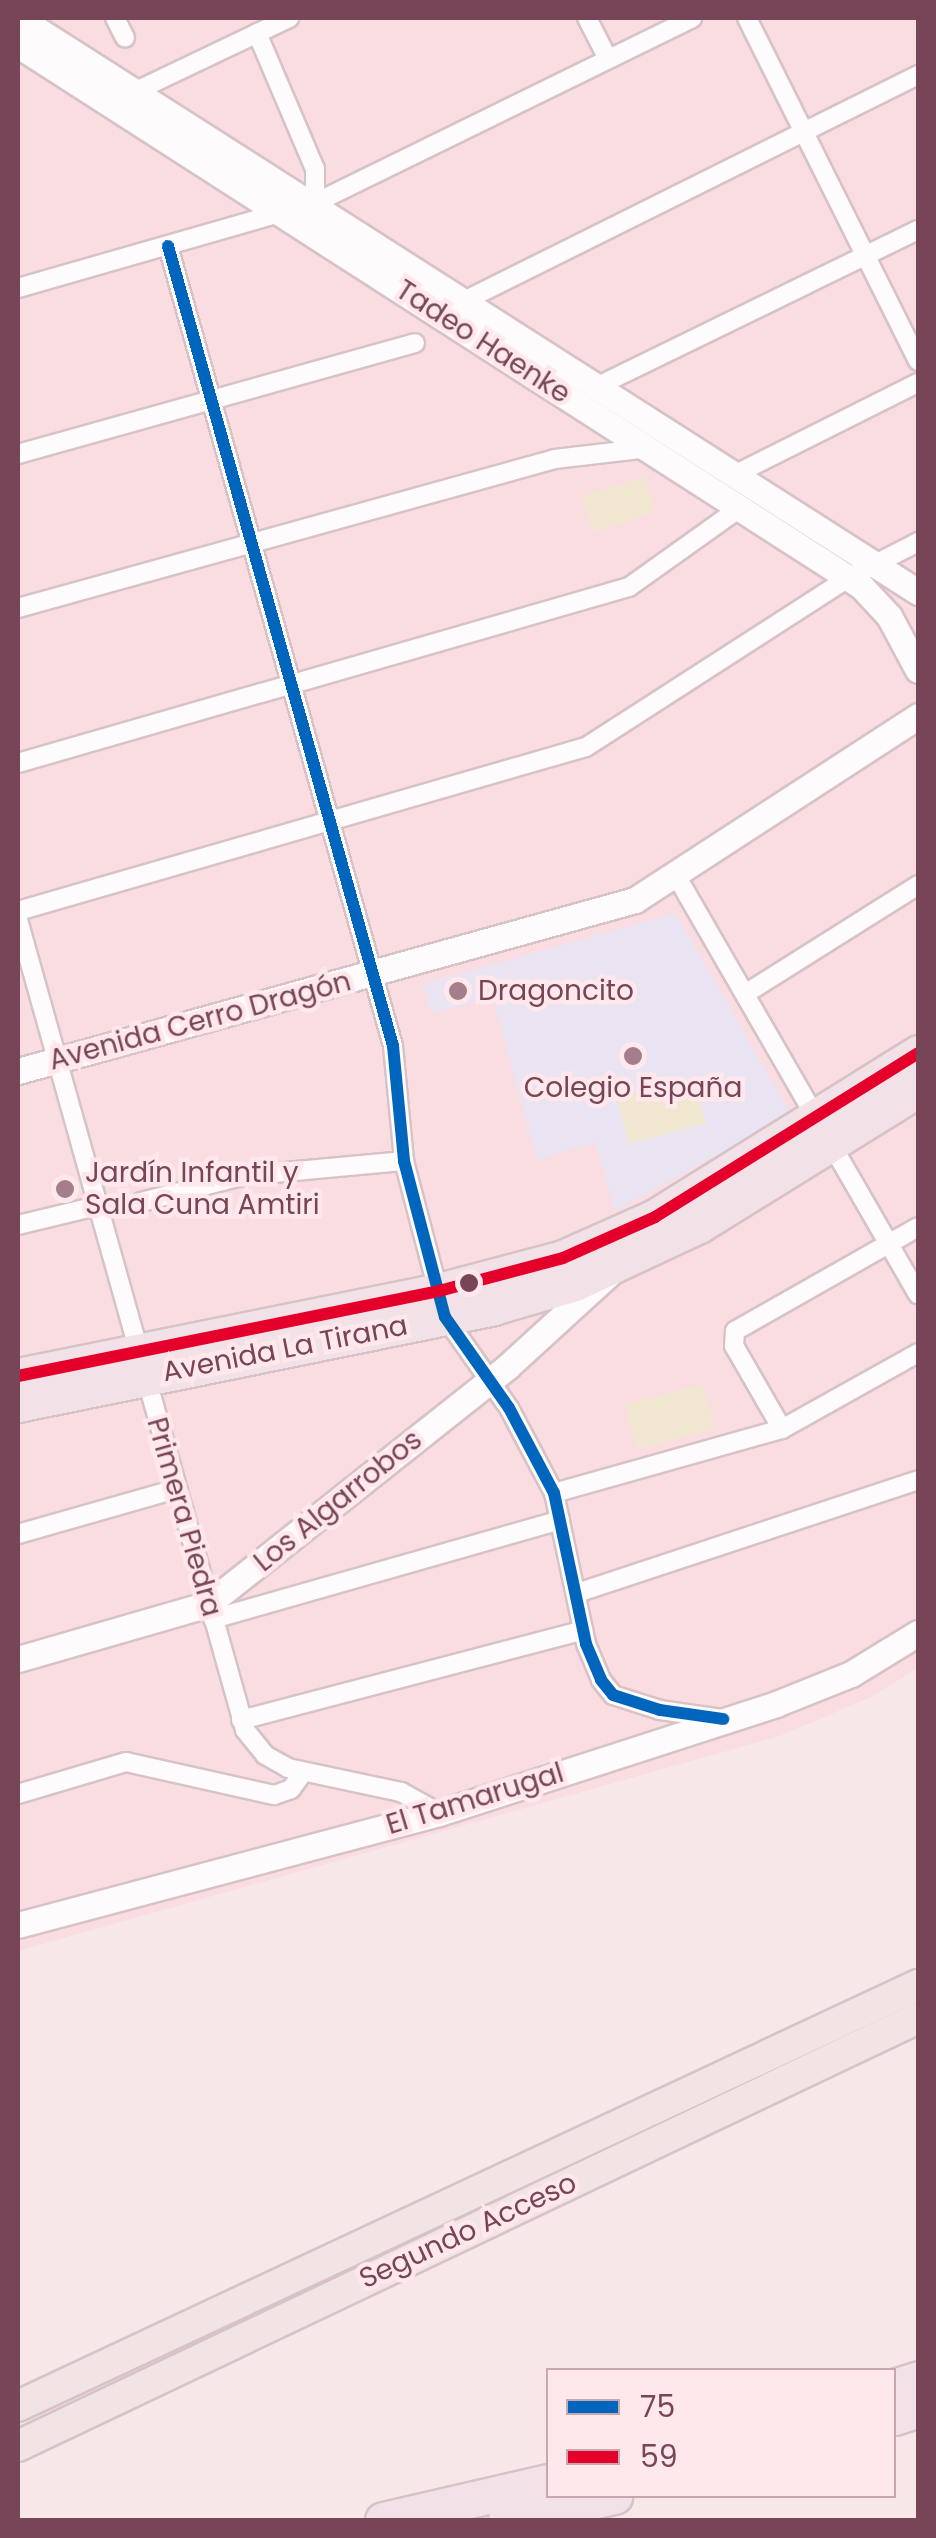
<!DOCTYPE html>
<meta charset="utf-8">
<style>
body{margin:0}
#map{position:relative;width:936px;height:2538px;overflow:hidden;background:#f7e7e9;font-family:Poppins,sans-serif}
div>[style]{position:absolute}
.residential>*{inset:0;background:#f9dde1}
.education>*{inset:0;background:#e9e3f2}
.green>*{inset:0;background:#f1e7d1}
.roads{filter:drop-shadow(2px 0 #d6c2c7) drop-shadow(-2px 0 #d6c2c7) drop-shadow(0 2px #d6c2c7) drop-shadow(0 -2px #d6c2c7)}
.street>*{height:18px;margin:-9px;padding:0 9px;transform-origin:9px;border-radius:9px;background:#fefbfc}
.secondary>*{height:25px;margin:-12.5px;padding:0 12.5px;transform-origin:12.5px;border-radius:12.5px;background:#fefbfc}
.primary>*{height:30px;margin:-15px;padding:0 15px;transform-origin:15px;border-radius:15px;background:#f2e4e5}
.highway>*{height:35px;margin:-17.5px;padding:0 17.5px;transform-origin:17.5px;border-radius:17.5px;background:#f2e2e8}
.bus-1>*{height:12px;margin:-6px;padding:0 6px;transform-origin:6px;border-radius:6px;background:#0065bd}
.bus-2>*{height:12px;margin:-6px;padding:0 6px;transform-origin:6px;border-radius:6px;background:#e4002b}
.dots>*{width:28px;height:28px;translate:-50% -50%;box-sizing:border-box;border:5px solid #ffe8eb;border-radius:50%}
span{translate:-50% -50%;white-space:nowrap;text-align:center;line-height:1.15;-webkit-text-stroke:9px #ffe8eb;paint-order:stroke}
.street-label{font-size:28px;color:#774557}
.poi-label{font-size:28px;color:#774557}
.left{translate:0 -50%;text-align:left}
.frame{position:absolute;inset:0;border:20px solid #774557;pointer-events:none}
.legend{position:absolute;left:546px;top:2368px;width:350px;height:130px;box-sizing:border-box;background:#ffe8eb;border:2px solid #c9a7b0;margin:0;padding:12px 18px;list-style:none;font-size:30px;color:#774557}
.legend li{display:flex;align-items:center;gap:20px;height:50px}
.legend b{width:50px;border:2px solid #c9a7b0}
</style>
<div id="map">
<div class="residential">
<i style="clip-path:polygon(18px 18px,918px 18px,918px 1668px,871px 1697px,780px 1736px,18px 1951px)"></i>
</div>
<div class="education">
<i style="clip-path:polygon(676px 913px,791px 1114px,615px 1211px,595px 1142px,537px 1160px,493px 999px,431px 1013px,423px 984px)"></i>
</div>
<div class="green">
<i style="clip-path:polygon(644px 477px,655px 512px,593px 532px,582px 496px)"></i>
<i style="clip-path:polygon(694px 1078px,706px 1123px,629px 1144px,617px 1099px)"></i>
<i style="clip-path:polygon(702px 1384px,714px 1428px,637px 1450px,625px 1405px)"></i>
</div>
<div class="roads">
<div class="street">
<i style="left:115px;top:18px;width:22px;rotate:63deg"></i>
<i style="left:587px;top:18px;width:46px;rotate:62.9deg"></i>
<i style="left:747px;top:18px;width:383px;rotate:63.5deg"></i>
<i style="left:257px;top:33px;width:148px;rotate:66.9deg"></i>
<i style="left:315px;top:169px;width:34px;rotate:90deg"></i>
<i style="left:136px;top:91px;width:170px;rotate:-25.5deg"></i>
<i style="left:168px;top:246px;width:831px;rotate:74.29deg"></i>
<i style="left:393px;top:1046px;width:116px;rotate:84.5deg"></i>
<i style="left:404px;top:1161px;width:161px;rotate:75.3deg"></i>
<i style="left:445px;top:1317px;width:111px;rotate:54.9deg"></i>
<i style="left:509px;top:1408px;width:96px;rotate:62.1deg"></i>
<i style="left:554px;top:1493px;width:154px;rotate:78deg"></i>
<i style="left:586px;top:1644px;width:39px;rotate:67deg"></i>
<i style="left:601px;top:1680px;width:19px;rotate:51deg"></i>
<i style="left:613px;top:1695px;width:49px;rotate:17.7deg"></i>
<i style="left:660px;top:1710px;width:64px;rotate:8.1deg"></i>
<i style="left:18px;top:288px;width:309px;rotate:-16deg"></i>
<i style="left:315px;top:203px;width:420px;rotate:-26.1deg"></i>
<i style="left:466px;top:300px;width:505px;rotate:-26.46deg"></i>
<i style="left:598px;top:386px;width:356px;rotate:-26deg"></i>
<i style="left:18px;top:454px;width:412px;rotate:-15.6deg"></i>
<i style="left:736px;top:474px;width:203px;rotate:-26.6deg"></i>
<i style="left:18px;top:608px;width:557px;rotate:-15.51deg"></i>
<i style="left:555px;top:459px;width:94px;rotate:-6.7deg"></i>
<i style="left:18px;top:763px;width:636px;rotate:-16.07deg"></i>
<i style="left:629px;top:587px;width:138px;rotate:-35.5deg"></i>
<i style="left:677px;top:877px;width:482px;rotate:60deg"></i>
<i style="left:18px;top:911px;width:591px;rotate:-16.11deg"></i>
<i style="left:586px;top:747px;width:312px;rotate:-32.8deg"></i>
<i style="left:848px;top:578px;width:79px;rotate:-27.2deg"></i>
<i style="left:18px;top:920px;width:841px;rotate:74.34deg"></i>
<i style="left:245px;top:1730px;width:32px;rotate:51deg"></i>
<i style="left:265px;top:1755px;width:26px;rotate:29deg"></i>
<i style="left:288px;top:1768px;width:116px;rotate:12deg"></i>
<i style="left:401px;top:1792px;width:43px;rotate:28.9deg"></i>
<i style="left:745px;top:994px;width:204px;rotate:-32.2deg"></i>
<i style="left:141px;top:1202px;width:104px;rotate:-14.4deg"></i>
<i style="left:242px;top:1176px;width:163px;rotate:-5.3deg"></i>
<i style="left:18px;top:1225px;width:81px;rotate:-13.5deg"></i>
<i style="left:782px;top:1429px;width:96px;rotate:-120deg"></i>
<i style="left:734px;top:1346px;width:15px;rotate:-86deg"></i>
<i style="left:735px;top:1331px;width:210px;rotate:-29.6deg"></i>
<i style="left:554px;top:1493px;width:237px;rotate:-15.7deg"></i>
<i style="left:782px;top:1429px;width:156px;rotate:-29.2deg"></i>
<i style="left:18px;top:1534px;width:164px;rotate:-15.9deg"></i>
<i style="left:577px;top:1593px;width:359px;rotate:-18.3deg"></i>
<i style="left:213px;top:1619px;width:361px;rotate:-15.9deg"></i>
<i style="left:241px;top:1720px;width:354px;rotate:-14.7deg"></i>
<i style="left:18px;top:1794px;width:113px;rotate:-16.5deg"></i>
<i style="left:126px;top:1762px;width:152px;rotate:12.6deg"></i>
<i style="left:274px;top:1795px;width:18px;rotate:-19deg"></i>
<i style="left:291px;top:1789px;width:19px;rotate:-54deg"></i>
</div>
<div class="secondary">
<i style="left:19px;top:18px;width:1067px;rotate:32.56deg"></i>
<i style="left:18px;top:45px;width:1002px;rotate:32.69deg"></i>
<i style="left:861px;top:586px;width:41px;rotate:47deg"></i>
<i style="left:889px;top:616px;width:61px;rotate:61.8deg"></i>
<i style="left:18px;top:1071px;width:640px;rotate:-15.49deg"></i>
<i style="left:635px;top:900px;width:338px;rotate:-33deg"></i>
<i style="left:18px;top:1659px;width:198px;rotate:-16.1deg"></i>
<i style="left:208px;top:1604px;width:383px;rotate:-38.4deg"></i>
<i style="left:508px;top:1366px;width:141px;rotate:-42.4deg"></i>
<i style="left:18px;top:1925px;width:436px;rotate:-14.9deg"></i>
<i style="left:439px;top:1813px;width:354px;rotate:-17.9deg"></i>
<i style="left:776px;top:1704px;width:81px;rotate:-21.8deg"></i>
<i style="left:851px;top:1674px;width:79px;rotate:-31.5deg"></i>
</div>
<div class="primary">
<i style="left:18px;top:2406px;width:994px;rotate:-25.07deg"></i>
<i style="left:18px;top:2446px;width:997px;rotate:-25.43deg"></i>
</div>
<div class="highway">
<i style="left:18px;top:1376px;width:429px;rotate:-11.4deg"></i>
<i style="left:439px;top:1291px;width:128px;rotate:-14.9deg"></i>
<i style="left:563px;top:1258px;width:101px;rotate:-24deg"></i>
<i style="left:655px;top:1217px;width:310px;rotate:-31.9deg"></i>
<i style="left:18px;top:1404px;width:485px;rotate:-11.5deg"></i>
<i style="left:493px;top:1307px;width:85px;rotate:-16.3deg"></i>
<i style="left:575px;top:1283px;width:137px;rotate:-25.1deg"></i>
<i style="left:699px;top:1225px;width:258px;rotate:-31.8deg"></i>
<i style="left:894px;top:2387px;width:25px;rotate:-18deg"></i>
<i style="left:894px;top:2417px;width:25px;rotate:-18deg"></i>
<i style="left:383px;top:2520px;width:169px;rotate:-13deg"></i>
<i style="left:506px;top:2520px;width:111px;rotate:-12.5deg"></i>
</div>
</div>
<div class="bus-1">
<i style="left:168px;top:246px;width:831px;rotate:74.29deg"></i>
<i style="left:393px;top:1046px;width:116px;rotate:84.5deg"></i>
<i style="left:404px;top:1161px;width:161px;rotate:75.3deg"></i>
<i style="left:445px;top:1317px;width:111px;rotate:54.9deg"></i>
<i style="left:509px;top:1408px;width:96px;rotate:62.1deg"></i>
<i style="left:554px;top:1493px;width:154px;rotate:78deg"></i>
<i style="left:586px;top:1644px;width:39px;rotate:67deg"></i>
<i style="left:601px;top:1680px;width:19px;rotate:51deg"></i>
<i style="left:613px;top:1695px;width:49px;rotate:17.7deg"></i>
<i style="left:660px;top:1710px;width:64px;rotate:8.1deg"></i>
</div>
<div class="bus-2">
<i style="left:18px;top:1376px;width:429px;rotate:-11.4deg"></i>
<i style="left:439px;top:1291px;width:128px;rotate:-14.9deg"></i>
<i style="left:563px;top:1258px;width:101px;rotate:-24deg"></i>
<i style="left:655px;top:1217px;width:310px;rotate:-31.9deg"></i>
</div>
<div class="dots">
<i style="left:458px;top:991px;background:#a47e8a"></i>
<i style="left:633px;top:1056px;background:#a47e8a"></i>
<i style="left:65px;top:1189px;background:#a47e8a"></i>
<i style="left:469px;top:1283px;background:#774557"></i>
</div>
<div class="street-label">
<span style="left:483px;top:342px;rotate:33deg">Tadeo Haenke</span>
<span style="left:200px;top:1021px;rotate:-15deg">Avenida Cerro Dragón</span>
<span style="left:285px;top:1349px;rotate:-11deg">Avenida La Tirana</span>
<span style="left:338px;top:1501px;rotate:-39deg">Los Algarrobos</span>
<span style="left:184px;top:1517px;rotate:74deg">Primera Piedra</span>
<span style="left:475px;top:1799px;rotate:-17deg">El Tamarugal</span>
<span style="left:468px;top:2231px;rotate:-25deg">Segundo Acceso</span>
</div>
<div class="poi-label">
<span class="left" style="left:478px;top:991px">Dragoncito</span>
<span style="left:633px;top:1088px">Colegio España</span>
<span class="left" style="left:85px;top:1189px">Jardín Infantil y<br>Sala Cuna Amtiri</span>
</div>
<div class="frame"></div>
<ul class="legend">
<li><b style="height:12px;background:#0065bd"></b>75</li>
<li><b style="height:12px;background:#e4002b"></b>59</li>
</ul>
</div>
